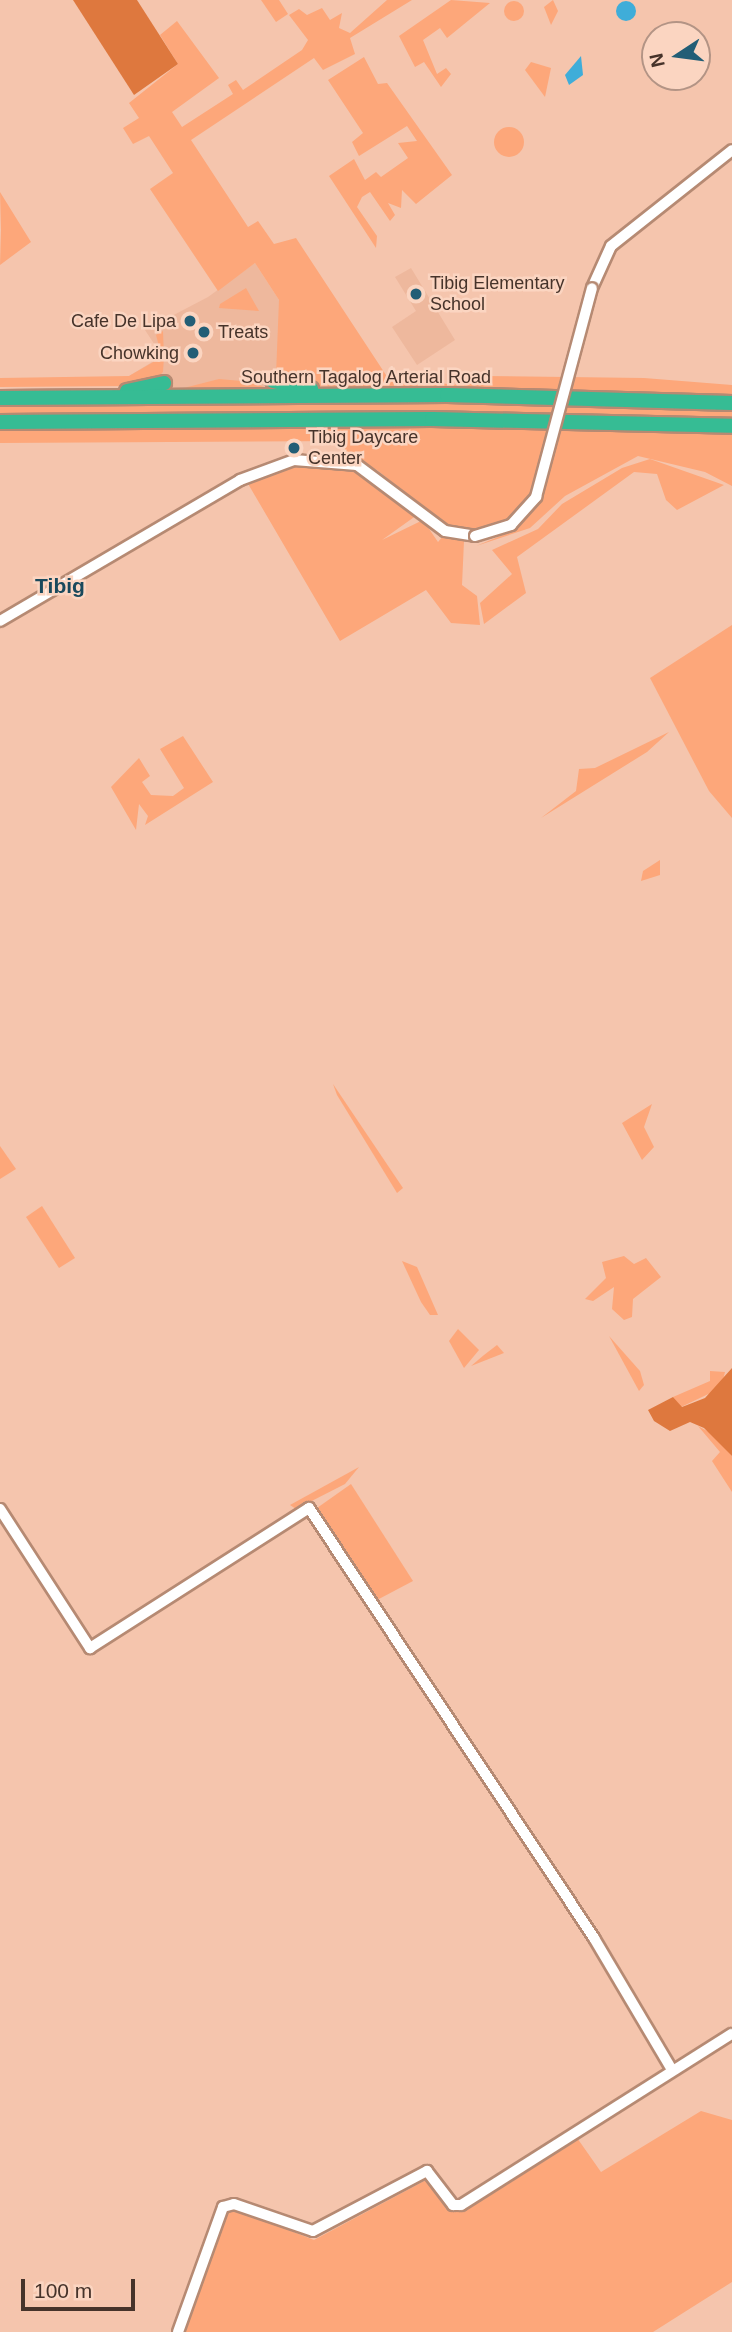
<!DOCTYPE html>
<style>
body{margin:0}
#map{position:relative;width:732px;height:2332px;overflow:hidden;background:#f5c5ad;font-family:Arial,sans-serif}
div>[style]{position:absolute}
.built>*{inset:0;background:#eeb89d}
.green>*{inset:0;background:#fda77a}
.round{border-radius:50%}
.forest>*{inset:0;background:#de783e}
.water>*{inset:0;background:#3fadd9}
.roads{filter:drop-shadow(2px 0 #b68a73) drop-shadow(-2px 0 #b68a73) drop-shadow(0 2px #b68a73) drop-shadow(0 -2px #b68a73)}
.minor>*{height:10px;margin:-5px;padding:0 5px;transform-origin:5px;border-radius:5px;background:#fff}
.highway>*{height:14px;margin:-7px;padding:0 7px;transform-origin:7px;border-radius:7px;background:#36bc94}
.bridges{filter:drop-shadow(2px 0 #b68a73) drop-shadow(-2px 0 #b68a73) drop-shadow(0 2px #b68a73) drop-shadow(0 -2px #b68a73)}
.minor-bridge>*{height:10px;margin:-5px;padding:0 5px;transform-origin:5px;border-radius:5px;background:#fff}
.dots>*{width:19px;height:19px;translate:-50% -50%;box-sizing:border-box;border:4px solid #fbd5c1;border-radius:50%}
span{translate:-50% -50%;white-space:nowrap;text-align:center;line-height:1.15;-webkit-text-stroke:5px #fbd5c1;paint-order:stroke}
.poi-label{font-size:18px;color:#46332a}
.left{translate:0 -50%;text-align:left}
.right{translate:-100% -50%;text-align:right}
.street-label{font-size:18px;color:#46332a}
.quarter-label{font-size:21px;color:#19495c;font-weight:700}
.north{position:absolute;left:641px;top:21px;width:70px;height:70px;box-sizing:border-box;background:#fbd5c1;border:2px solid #b39485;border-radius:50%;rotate:257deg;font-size:19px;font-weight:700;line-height:28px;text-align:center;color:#46332a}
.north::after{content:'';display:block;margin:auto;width:24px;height:32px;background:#225e76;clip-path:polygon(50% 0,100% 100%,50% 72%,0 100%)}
.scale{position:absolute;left:21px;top:2279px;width:114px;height:32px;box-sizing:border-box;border:4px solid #46332a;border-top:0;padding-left:9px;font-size:21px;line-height:24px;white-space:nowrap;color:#46332a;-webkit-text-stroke:5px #fbd5c1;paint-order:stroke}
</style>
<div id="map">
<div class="built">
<i style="clip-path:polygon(255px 263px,279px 300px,302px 393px,133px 394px,129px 376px,162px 356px,145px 330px,208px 297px)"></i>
<i style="clip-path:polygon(411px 268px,455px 340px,417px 365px,392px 327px,416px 311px,395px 277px)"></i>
</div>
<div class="green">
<i style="clip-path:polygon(261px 0,279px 0,288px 14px,276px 22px)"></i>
<i style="clip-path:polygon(387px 0,412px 0,350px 38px,355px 54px,323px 70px,314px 58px,191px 140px,248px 227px,258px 221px,274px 244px,296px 238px,386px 375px,454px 385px,482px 376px,644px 378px,732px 385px,732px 397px,302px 386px,276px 375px,279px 300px,255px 263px,218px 291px,150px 189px,173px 173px,149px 136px,133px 144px,123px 128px,139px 118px,129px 103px,178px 64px,160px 35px,177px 21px,219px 78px,172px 112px,182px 127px,233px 94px,228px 85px,236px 80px,243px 90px,302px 50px,308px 40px,289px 15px,299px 9px,307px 15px,322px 8px,330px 20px,342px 13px,339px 28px,350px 33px)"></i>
<i style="clip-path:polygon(451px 0,490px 3px,447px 38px,440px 28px,423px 40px,437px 74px,446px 68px,451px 74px,441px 87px,424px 62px,415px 67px,399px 36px)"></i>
<i style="clip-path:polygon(553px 0,558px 11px,551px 25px,544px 7px)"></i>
<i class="round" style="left:504px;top:1px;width:20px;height:20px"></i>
<i style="clip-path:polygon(364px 57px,378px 84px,387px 83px,452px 175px,416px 204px,402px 190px,401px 208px,388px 203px,395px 215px,390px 221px,370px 192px,362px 197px,357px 207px,377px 236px,376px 248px,329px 176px,354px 159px,365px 180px,376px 172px,381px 177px,408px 158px,398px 143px,417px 141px,407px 126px,359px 156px,352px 142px,363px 133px,328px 80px)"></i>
<i style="clip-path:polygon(531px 62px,551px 68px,545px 97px,525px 70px)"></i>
<i class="round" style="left:494px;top:127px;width:30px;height:30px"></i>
<i style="clip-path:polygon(0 192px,31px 242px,0 265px,1px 230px)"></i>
<i style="clip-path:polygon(246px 288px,259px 311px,219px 308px,220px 304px)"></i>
<i style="clip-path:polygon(163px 331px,164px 357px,163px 372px,156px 379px,131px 386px,0 387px,0 378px,129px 376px,162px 357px,156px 335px)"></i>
<i style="clip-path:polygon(219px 379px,253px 382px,270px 390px,176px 390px)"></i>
<i style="clip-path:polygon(395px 399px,732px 407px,732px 422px,0 417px,0 402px)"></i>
<i style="clip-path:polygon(384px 423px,732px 431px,732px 486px,705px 472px,638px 456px,565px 496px,530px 528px,476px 546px,510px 532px,535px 508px,558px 442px,546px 443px,533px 491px,510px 520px,474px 531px,451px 529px,377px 470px,345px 457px,345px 441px,0 443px,0 426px)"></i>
<i style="clip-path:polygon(650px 459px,724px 485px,677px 510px,666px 500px,657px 474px,634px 472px,517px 557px,526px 593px,484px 624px,480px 603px,512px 574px,492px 550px,538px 529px,562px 504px,622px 468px)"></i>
<i style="clip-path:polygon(298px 463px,355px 468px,417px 515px,382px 540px,423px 520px,438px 542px,444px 535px,464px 541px,462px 585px,477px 596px,480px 625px,451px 623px,426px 590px,340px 641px,247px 482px)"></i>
<i style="clip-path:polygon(732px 625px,732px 818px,709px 791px,650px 678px)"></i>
<i style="clip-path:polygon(669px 732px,647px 752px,541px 818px,576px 791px,579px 769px,595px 768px)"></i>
<i style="clip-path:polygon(183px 736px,213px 782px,145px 825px,148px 816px,139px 804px,136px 830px,111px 787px,139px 758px,150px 776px,142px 782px,151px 795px,173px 796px,184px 788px,160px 749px)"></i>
<i style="clip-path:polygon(660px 860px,660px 875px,641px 881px,643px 871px)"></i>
<i style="clip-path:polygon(333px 1084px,403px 1188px,397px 1193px,337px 1095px)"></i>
<i style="clip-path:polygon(652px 1104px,644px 1127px,654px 1147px,642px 1160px,622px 1123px)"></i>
<i style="clip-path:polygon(0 1146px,16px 1169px,0 1179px)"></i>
<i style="clip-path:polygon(42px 1206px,75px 1258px,59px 1268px,26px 1217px)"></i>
<i style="clip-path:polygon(624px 1256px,634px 1264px,646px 1258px,661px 1277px,633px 1299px,632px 1317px,624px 1320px,612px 1309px,614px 1287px,593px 1301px,585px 1299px,606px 1278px,602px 1262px)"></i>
<i style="clip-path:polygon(402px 1261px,417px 1267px,438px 1315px,430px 1315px,421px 1302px)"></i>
<i style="clip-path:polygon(458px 1329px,479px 1350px,464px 1368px,449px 1341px)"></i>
<i style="clip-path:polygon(609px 1336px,640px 1371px,644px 1385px,639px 1391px)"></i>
<i style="clip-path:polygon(497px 1345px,504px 1353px,471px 1366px,484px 1355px)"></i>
<i style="clip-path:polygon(710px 1371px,725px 1372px,721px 1388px,681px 1407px,673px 1397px,710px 1381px)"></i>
<i style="clip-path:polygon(698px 1426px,718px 1437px,732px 1456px,732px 1492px,712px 1461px,720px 1452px)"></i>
<i style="clip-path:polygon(359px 1467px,345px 1484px,296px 1509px,290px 1505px)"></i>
<i style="clip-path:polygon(351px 1484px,413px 1581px,377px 1600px,317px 1508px)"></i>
<i style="clip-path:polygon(701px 2111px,732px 2120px,732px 2282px,653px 2332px,182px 2332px,221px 2213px,232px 2208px,314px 2240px,428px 2179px,452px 2210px,463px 2212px,575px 2135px,601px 2172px)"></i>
</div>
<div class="forest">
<i style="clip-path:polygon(73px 0,137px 0,178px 64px,134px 95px)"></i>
<i style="clip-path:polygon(732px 1368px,732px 1456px,704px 1428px,690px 1422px,670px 1431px,654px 1421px,648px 1410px,673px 1397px,682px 1407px,705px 1398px)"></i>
</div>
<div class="water">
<i class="round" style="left:616px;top:1px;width:20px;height:20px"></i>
<i style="clip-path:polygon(581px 56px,583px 75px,569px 85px,565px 75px)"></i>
</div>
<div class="roads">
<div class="minor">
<i style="left:592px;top:288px;width:46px;rotate:-65.7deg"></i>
<i style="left:611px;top:246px;width:154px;rotate:-38.4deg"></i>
<i style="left:0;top:621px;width:278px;rotate:-30.4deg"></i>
<i style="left:240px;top:480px;width:58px;rotate:-20.3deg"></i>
<i style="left:294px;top:460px;width:63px;rotate:4.5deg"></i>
<i style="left:357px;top:465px;width:110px;rotate:36.9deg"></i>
<i style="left:445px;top:531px;width:30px;rotate:9deg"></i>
<i style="left:0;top:1509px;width:166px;rotate:57.1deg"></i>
<i style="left:90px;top:1648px;width:260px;rotate:-32.6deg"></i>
<i style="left:309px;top:1508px;width:516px;rotate:56.46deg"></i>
<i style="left:594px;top:1938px;width:151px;rotate:59.4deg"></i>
<i style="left:178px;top:2332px;width:133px;rotate:-70.2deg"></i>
<i style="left:223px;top:2207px;width:11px;rotate:-15deg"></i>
<i style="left:234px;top:2204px;width:83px;rotate:18.9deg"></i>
<i style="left:313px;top:2231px;width:129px;rotate:-27.8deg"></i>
<i style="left:427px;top:2171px;width:43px;rotate:52.6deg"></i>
<i style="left:453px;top:2205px;width:8px"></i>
<i style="left:461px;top:2205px;width:320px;rotate:-32.3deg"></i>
</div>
<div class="highway">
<i style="left:273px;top:381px;width:39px;rotate:12deg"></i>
<i style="left:127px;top:391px;width:38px;rotate:-12deg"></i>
<i style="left:0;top:398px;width:447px;rotate:-0.4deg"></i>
<i style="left:447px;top:395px;width:285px;rotate:1.6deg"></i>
<i style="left:0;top:422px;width:432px;rotate:-0.4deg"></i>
<i style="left:432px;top:419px;width:300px;rotate:1.3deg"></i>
</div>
</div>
<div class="bridges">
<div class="minor-bridge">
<i style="left:475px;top:536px;width:38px;rotate:-17deg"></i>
<i style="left:511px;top:525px;width:38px;rotate:-48deg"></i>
<i style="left:536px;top:497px;width:216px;rotate:-75deg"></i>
</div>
</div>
<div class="dots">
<i style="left:416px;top:294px;background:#225e76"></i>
<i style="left:190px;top:321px;background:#225e76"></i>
<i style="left:204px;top:332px;background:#225e76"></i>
<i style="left:193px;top:353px;background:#225e76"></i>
<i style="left:294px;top:448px;background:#225e76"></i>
</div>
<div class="poi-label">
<span class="left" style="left:430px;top:294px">Tibig Elementary<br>School</span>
<span class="right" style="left:176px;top:321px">Cafe De Lipa</span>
<span class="left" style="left:218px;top:332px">Treats</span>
<span class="right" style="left:179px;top:353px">Chowking</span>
<span class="left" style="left:308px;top:448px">Tibig Daycare<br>Center</span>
</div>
<div class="street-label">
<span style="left:366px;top:377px">Southern Tagalog Arterial Road</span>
</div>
<div class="quarter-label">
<span style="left:60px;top:586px">Tibig</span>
</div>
<div class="north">N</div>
<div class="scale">100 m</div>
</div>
